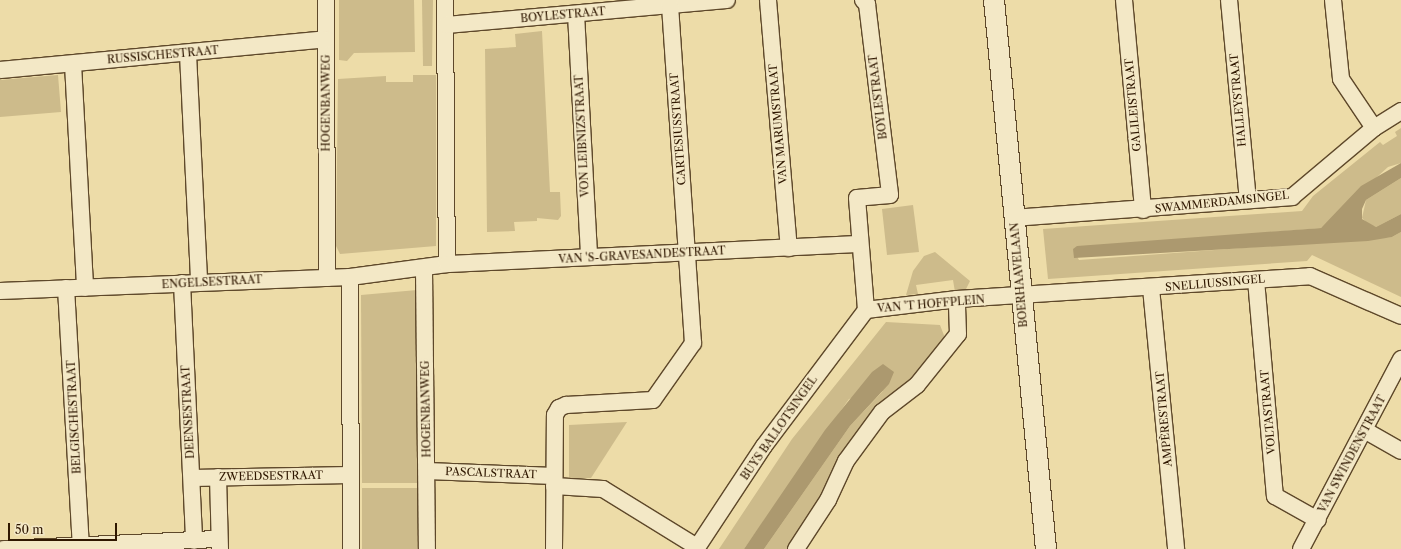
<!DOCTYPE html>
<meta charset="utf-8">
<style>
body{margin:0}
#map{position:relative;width:1401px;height:549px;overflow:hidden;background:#eddca8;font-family:"Libre Caslon Text",serif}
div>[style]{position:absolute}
.green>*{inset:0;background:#cdbb8b}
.water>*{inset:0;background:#ac996f}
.roads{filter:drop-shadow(1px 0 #5e482a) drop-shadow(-1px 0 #5e482a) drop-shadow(0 1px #5e482a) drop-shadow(0 -1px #5e482a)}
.minor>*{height:16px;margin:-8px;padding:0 8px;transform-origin:8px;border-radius:8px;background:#f3e8c6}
.tertiary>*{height:20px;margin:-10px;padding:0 10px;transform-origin:10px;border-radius:10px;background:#f3e8c6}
span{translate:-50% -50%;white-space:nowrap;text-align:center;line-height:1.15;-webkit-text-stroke:4px #f3e8c6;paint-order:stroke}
.street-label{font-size:11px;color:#2f1700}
.scale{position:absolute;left:8px;top:523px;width:109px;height:18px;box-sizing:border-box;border:2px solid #2f1700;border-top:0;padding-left:5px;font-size:12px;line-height:14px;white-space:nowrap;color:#2f1700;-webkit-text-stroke:3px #f3e8c6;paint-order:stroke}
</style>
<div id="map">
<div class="green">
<i style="clip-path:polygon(339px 0,414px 0,415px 52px,354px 53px,347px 61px,339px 60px)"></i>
<i style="clip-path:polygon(422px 0,433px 0,432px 66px,423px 66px)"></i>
<i style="clip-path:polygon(542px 31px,550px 192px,560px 192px,561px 216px,558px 220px,537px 218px,537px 221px,514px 222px,515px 231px,487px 232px,485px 49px,516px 47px,515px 34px)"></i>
<i style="clip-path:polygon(58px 75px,61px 112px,0 117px,0 80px)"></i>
<i style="clip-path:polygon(413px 75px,436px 75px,436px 246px,340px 254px,336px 246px,338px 79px,386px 76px,386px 82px,413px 82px)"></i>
<i style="clip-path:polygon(1401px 128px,1401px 163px,1388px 167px,1321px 228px,1073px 249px,1079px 260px,1392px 237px,1401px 232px,1401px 297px,1312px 255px,1307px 261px,1048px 279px,1043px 229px,1302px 211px,1313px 196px,1380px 142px,1383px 145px,1397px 136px,1395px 132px)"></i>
<i style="clip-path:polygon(1401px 178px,1401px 214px,1376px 227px,1369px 225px,1362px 218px,1366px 200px)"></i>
<i style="clip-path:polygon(913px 205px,919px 252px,887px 255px,882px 209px)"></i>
<i style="clip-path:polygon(935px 252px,970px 281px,964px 293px,955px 292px,953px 280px,916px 285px,918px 294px,906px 295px,913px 271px,924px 256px)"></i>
<i style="clip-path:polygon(417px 290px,417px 483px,362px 483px,361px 295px)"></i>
<i style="clip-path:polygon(886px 322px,940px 325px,945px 338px,792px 549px,764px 549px,850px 426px,883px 391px,849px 399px,744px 549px,719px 549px,792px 439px)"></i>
<i style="clip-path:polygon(627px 422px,591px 478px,569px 478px,569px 425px)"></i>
<i style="clip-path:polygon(362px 488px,417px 488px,418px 549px,362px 549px)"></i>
</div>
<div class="water">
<i style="clip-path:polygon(1401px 163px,1401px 178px,1366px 200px,1362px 209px,1362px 219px,1376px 227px,1401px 214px,1401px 232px,1392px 237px,1368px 241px,1074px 258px,1073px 249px,1077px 246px,1321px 228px,1361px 186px)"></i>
<i style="clip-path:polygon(883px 364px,894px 372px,889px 384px,850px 426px,764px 549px,744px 549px,825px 430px,872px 372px)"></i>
</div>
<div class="roads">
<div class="minor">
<i style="left:326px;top:0;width:278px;rotate:89.8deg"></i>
<i style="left:445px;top:0;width:264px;rotate:89.6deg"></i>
<i style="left:768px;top:0;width:249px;rotate:85.2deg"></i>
<i style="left:863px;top:0;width:6px;rotate:45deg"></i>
<i style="left:867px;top:4px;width:192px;rotate:83.1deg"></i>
<i style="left:890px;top:195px;width:33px;rotate:175deg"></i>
<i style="left:857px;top:198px;width:112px;rotate:85.4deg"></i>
<i style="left:866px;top:310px;width:92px;rotate:-6.9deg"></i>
<i style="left:957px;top:299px;width:354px;rotate:-3.7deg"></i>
<i style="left:1310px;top:276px;width:99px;rotate:23.7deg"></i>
<i style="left:1124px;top:0;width:211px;rotate:84.8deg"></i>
<i style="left:1229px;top:0;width:201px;rotate:84.6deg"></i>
<i style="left:1333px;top:0;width:79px;rotate:84.2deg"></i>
<i style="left:1341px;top:79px;width:59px;rotate:56deg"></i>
<i style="left:576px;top:14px;width:243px;rotate:86.9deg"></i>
<i style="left:446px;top:25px;width:282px;rotate:-5.1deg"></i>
<i style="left:188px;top:54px;width:227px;rotate:87.2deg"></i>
<i style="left:73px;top:64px;width:224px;rotate:86.9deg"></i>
<i style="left:0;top:70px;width:327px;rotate:-5.4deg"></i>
<i style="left:1014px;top:218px;width:279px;rotate:-4.3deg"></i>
<i style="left:1292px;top:197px;width:107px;rotate:-40.1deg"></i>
<i style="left:1374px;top:128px;width:32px;rotate:-32deg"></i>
<i style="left:424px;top:269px;width:280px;rotate:89.4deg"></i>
<i style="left:350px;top:277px;width:272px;rotate:89.8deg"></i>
<i style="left:1256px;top:280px;width:217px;rotate:85deg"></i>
<i style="left:1275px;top:496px;width:49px;rotate:29.2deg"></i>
<i style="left:182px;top:283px;width:258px;rotate:87.3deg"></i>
<i style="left:66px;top:288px;width:257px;rotate:86.7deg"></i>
<i style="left:1151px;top:288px;width:262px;rotate:84.5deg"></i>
<i style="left:0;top:291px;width:350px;rotate:-2.3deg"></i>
<i style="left:350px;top:277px;width:98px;rotate:-7.6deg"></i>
<i style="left:447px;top:264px;width:413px;rotate:-2.8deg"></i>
<i style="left:1366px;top:431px;width:40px;rotate:29.7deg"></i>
<i style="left:427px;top:471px;width:127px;rotate:2.3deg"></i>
<i style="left:218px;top:477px;width:72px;rotate:88.4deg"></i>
<i style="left:192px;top:478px;width:158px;rotate:-1.1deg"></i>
<i style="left:554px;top:486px;width:49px;rotate:3.5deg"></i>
<i style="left:603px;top:489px;width:110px;rotate:31.7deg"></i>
<i style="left:4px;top:549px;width:215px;rotate:-2.7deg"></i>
<i style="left:554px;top:549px;width:134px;rotate:-89.6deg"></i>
<i style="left:555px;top:415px;width:8px;rotate:-60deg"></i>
<i style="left:559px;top:408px;width:8px;rotate:-23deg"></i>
<i style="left:566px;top:405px;width:87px;rotate:-3.3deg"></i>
<i style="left:653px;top:400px;width:70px;rotate:-54.9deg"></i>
<i style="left:693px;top:343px;width:339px;rotate:-93.9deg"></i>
<i style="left:696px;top:549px;width:123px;rotate:-56.6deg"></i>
<i style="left:764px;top:446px;width:170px;rotate:-53.1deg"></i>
<i style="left:796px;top:549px;width:59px;rotate:-56.9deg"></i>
<i style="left:828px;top:500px;width:43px;rotate:-65.2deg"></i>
<i style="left:846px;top:461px;width:61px;rotate:-53.7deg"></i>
<i style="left:882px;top:412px;width:44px;rotate:-37.6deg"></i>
<i style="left:917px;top:385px;width:65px;rotate:-51.2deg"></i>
<i style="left:958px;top:334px;width:35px;rotate:-92deg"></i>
<i style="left:1301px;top:549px;width:215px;rotate:-62.2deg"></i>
</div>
<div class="tertiary">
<i style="left:994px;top:0;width:551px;rotate:84.59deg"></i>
</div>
</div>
<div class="street-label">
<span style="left:563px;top:15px;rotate:-5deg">BOYLESTRAAT</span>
<span style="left:163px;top:55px;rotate:-5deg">RUSSISCHESTRAAT</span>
<span style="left:878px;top:97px;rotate:-97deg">BOYLESTRAAT</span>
<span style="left:1238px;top:100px;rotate:-95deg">HALLEYSTRAAT</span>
<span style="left:326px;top:103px;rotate:-90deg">HOGENBANWEG</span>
<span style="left:1133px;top:105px;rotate:-95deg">GALILEISTRAAT</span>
<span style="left:778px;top:124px;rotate:-95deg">VAN MARUMSTRAAT</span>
<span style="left:678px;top:129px;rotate:-94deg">CARTESIUSSTRAAT</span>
<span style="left:582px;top:136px;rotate:-93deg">VON LEIBNIZSTRAAT</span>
<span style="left:1222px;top:202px;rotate:-6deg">SWAMMERDAMSINGEL</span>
<span style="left:642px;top:255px;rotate:-3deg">VAN 'S-GRAVESANDESTRAAT</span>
<span style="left:1019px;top:275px;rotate:-95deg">BOERHAAVELAAN</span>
<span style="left:212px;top:282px;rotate:-3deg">ENGELSESTRAAT</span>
<span style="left:1215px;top:283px;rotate:-5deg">SNELLIUSSINGEL</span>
<span style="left:931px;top:304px;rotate:-5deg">VAN 'T HOFFPLEIN</span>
<span style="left:426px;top:409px;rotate:-91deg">HOGENBANWEG</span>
<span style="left:188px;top:412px;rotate:-93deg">DEENSESTRAAT</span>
<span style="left:1268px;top:412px;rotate:-95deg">VOLTASTRAAT</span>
<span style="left:74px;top:417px;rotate:-93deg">BELGISCHESTRAAT</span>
<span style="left:1164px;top:419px;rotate:-95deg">AMPÈRESTRAAT</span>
<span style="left:779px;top:428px;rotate:-55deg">BUYS BALLOTSINGEL</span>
<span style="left:1352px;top:454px;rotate:-62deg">VAN SWINDENSTRAAT</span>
<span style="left:491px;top:473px;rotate:2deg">PASCALSTRAAT</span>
<span style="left:271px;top:476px;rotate:-1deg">ZWEEDSESTRAAT</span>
</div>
<div class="scale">50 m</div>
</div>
